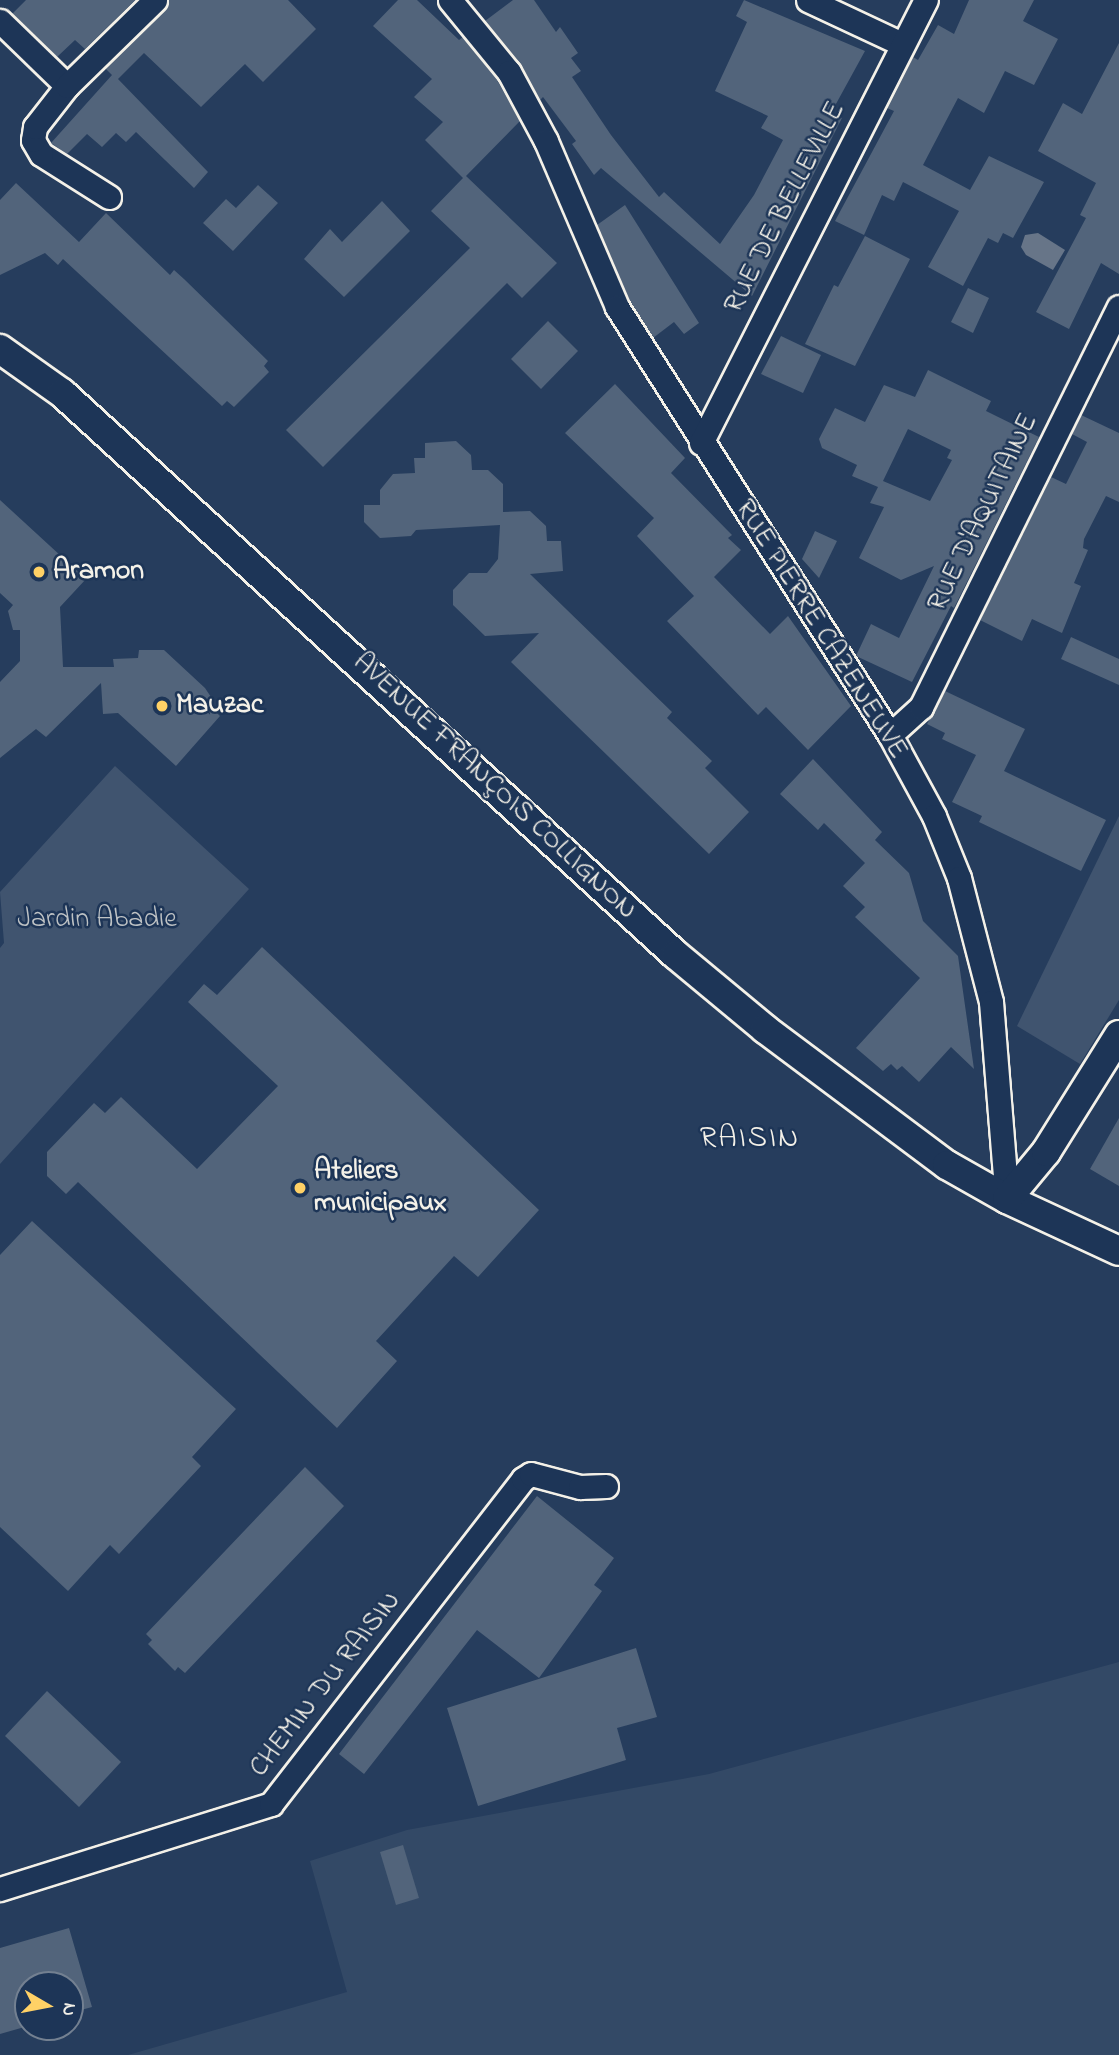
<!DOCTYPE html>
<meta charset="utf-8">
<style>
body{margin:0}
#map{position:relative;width:1119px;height:2055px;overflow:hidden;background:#263d5d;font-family:"Indie Flower",sans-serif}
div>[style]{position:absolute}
.built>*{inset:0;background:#334966}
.green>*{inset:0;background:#40546f}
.water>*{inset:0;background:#677588}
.building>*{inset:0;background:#52647b}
.roads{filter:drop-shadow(2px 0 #f4f1e8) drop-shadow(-2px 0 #f4f1e8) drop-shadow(0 2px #f4f1e8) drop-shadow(0 -2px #f4f1e8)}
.minor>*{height:23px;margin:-11.5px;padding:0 11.5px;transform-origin:11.5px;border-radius:11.5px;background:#1d3557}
.tertiary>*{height:28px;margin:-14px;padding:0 14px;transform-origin:14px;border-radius:14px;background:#1d3557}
.dots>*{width:19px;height:19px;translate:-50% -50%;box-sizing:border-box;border:4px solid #1d3557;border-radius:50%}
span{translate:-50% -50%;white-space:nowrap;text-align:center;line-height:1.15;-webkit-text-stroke:5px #1d3557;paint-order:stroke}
.street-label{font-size:28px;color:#f4f1e8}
.poi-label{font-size:28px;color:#f4f1e8;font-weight:700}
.left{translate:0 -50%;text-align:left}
.park-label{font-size:28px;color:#bec2c4}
.neighbourhood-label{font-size:30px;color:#f4f1e8;letter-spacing:2px}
.north{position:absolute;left:14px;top:1971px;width:70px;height:70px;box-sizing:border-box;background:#1d3557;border:2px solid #738091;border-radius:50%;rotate:100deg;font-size:19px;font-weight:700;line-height:28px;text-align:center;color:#f4f1e8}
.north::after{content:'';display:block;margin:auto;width:24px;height:32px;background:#ffd166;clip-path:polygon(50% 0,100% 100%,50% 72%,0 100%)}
</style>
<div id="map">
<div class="built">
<i style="clip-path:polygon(1119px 1662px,1119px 2055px,128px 2055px,347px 1992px,310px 1861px,407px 1830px,709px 1774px)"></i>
</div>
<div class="green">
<i style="clip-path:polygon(115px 766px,249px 889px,0 1164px,0 948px,4px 943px,0 892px)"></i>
<i style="clip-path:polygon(1119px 816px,1119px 1000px,1080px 1064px,1017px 1026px)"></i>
</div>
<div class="water">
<i style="clip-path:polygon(1038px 233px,1065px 250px,1053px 270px,1026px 255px,1021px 247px,1025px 235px)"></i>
</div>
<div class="building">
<i style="clip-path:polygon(26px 0,135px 0,85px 49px,75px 40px,57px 57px,12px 14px)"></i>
<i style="clip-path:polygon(169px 0,288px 0,316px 29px,263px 82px,245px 64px,201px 107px,144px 53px,118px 79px,208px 172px,194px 188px,136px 132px,126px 142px,116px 133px,102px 147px,87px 134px,67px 154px,51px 143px,112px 75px,105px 68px,165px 10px)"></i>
<i style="clip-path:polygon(398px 0,417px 0,459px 40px,463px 37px,497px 80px,520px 121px,466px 176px,557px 263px,522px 298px,507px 283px,323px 467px,286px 430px,470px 248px,431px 211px,463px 178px,425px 140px,443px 122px,414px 97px,432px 79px,373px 26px)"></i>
<i style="clip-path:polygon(513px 0,534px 0,556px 32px,560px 27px,578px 53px,571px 58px,581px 71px,572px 77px,611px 135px,659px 197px,664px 192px,720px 244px,754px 195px,783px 140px,761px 128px,768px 116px,715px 91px,747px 22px,736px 16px,744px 0,865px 51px,831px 113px,842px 118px,752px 296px,601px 168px,594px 175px,572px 144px,576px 141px,543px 97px,540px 100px,520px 63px,485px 21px)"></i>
<i style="clip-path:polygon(969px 0,1034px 0,1023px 21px,1058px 39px,1034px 85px,1005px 71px,984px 113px,958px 98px,923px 165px,970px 190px,989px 156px,1044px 182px,1013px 238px,1003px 233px,998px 243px,988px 238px,963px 286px,928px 267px,959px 211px,903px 182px,894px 201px,882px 195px,864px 235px,835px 221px,894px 111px,887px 108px,913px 57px,918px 60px,938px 25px,954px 34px)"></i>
<i style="clip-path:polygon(1119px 43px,1119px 274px,1101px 263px,1069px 329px,1036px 312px,1086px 218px,1080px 215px,1096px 183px,1038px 151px,1063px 103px,1082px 114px)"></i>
<i style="clip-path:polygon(16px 183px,79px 242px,106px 213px,170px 275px,174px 270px,184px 279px,268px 361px,264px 366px,269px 372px,234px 407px,227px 401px,222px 406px,63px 259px,58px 265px,45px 253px,0 275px,0 200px)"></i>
<i style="clip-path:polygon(258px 185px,278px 203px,233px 251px,203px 223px,226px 199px,236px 208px)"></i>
<i style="clip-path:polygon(382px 201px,410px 231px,344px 297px,304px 259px,330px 229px,342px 242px)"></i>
<i style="clip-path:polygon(625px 205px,699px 323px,684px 334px,674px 322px,653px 338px,629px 300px,597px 225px)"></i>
<i style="clip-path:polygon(865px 236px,910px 259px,855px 366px,805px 344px,834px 285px,838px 287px)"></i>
<i style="clip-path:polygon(968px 288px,989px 298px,973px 333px,951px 322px)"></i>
<i style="clip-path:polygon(548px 321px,578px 351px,541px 389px,511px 359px)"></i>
<i style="clip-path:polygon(781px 336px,821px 355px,803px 393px,761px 374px)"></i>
<i style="clip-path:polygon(evenodd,928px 370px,991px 401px,986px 411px,1039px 437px,954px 608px,951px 606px,912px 682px,856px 656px,871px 624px,899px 638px,934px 566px,901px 580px,859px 558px,884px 507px,870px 503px,878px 487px,852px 476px,857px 465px,822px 448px,819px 439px,835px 408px,865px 422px,884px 385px,915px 397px,928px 370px,908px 429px,951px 450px,947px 458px,952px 460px,930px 501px,883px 481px,908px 429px)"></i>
<i style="clip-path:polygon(615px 384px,685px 458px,671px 473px,732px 535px,728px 538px,741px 550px,714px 577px,770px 634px,788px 616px,851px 706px,808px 750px,766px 707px,758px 715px,667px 621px,694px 596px,637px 536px,654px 518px,565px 433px)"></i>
<i style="clip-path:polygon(1081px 415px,1119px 433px,1119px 502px,1106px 496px,1084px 539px,1083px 548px,1088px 550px,1074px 583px,1081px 586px,1062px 633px,1032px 619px,1022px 641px,980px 620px,1051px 477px,1066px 484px,1087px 442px,1072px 434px)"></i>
<i style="clip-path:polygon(456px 441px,471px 455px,472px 470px,488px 470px,503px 484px,503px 512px,530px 511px,546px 526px,547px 541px,561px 541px,563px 571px,530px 574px,672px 712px,667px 718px,712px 761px,705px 768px,749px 812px,709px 854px,511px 662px,539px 633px,485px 636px,453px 605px,453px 590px,469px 573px,487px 573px,498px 559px,500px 525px,416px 530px,411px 536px,380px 538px,364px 522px,364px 505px,380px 505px,380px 490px,393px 474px,415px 473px,414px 458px,425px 458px,425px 443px)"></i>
<i style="clip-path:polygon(0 500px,86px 579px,60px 607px,63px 667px,114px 667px,113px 659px,138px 658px,139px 650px,164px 650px,205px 688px,211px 697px,207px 703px,220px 716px,176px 766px,118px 713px,103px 714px,101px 683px,46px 737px,36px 729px,0 758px,0 682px,20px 661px,20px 630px,13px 630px,8px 611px,13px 605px,0 593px)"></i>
<i style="clip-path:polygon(815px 531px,837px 541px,819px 578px,802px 559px)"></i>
<i style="clip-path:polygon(1071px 637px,1119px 659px,1119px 685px,1061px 659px)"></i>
<i style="clip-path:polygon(945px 691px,1025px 729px,1004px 771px,1106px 820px,1081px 871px,979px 822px,982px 816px,952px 802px,976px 755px,942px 739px,945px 733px,927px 724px)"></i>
<i style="clip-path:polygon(813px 759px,882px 832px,875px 840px,909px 873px,923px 921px,958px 956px,974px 1069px,951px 1047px,919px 1082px,902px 1066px,897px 1070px,891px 1064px,883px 1071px,856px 1048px,920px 978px,855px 917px,865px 907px,843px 886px,865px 863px,824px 823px,818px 830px,780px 794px)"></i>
<i style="clip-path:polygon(262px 947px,539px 1210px,478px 1277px,454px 1256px,376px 1341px,397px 1361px,337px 1428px,78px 1182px,66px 1194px,47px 1176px,47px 1152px,94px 1103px,105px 1113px,121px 1097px,197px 1169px,278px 1086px,188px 1002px,204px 984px,217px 995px)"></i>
<i style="clip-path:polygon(1119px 1118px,1119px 1186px,1090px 1169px)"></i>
<i style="clip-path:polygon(32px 1221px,236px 1409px,192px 1457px,201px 1466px,119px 1554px,110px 1545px,68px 1591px,0 1527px,0 1255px)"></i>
<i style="clip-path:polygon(305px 1467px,344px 1506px,185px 1673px,178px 1667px,175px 1671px,148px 1644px,152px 1640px,146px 1634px)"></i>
<i style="clip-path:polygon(537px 1496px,614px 1558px,594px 1585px,602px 1591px,539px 1678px,477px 1630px,364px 1774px,339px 1754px)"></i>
<i style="clip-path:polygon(636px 1648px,657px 1717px,617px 1728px,626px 1760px,478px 1806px,447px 1708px)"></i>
<i style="clip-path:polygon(47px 1691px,121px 1762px,79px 1807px,5px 1736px)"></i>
<i style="clip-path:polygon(403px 1845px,419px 1898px,396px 1905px,380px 1852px)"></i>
<i style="clip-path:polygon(69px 1928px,92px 2007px,70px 2013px,70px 1985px,28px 1985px,28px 2026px,0 2034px,0 1948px)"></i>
</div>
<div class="roads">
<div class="minor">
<i style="left:450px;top:0;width:93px;rotate:50.7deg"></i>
<i style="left:509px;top:72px;width:78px;rotate:61.8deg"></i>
<i style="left:546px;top:141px;width:181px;rotate:66.8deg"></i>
<i style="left:617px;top:307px;width:508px;rotate:57.47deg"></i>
<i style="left:890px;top:735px;width:92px;rotate:61.5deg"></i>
<i style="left:934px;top:816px;width:67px;rotate:68deg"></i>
<i style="left:959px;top:878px;width:128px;rotate:75.5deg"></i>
<i style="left:991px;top:1002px;width:198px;rotate:85.4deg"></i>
<i style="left:808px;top:0;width:104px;rotate:25.1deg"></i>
<i style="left:0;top:21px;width:93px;rotate:44.1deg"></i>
<i style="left:109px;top:197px;width:80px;rotate:-147.7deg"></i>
<i style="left:41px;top:154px;width:16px;rotate:-120deg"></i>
<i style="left:33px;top:140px;width:13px;rotate:-81deg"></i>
<i style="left:35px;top:127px;width:52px;rotate:-52deg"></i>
<i style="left:67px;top:86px;width:123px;rotate:-44.3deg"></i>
<i style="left:701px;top:443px;width:497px;rotate:-63.1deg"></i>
<i style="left:890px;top:735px;width:42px;rotate:-42.1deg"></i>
<i style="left:921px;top:707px;width:446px;rotate:-63.7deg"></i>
<i style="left:0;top:1889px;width:284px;rotate:-17.4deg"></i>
<i style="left:271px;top:1804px;width:411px;rotate:-52.2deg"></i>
<i style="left:523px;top:1479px;width:9px;rotate:-32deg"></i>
<i style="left:531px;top:1474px;width:51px;rotate:14.9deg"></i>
<i style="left:580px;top:1487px;width:26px;rotate:-2deg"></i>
</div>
<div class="tertiary">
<i style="left:0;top:349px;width:76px;rotate:35.4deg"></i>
<i style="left:62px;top:393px;width:832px;rotate:42.47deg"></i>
<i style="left:676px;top:955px;width:116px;rotate:39.7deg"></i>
<i style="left:765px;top:1029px;width:227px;rotate:36.8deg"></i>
<i style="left:947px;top:1165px;width:69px;rotate:29.5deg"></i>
<i style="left:1007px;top:1199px;width:123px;rotate:24.9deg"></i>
<i style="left:1007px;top:1199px;width:61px;rotate:-50.3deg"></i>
<i style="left:1046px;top:1152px;width:138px;rotate:-58deg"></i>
</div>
</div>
<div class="dots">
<i style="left:39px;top:572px;background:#ffd166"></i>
<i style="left:162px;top:706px;background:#ffd166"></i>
<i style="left:300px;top:1188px;background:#ffd166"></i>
</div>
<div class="street-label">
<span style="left:786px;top:208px;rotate:-63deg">RUE DE BELLEVILLE</span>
<span style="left:984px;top:513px;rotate:-64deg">RUE D'AQUITAINE</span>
<span style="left:820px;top:630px;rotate:58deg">RUE PIERRE CAZENEUVE</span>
<span style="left:494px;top:787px;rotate:43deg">AVENUE FRANÇOIS COLLIGNON</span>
<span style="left:326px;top:1685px;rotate:-52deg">CHEMIN DU RAISIN</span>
</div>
<div class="poi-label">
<span class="left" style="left:53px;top:572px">Aramon</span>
<span class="left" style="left:176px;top:706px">Mauzac</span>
<span class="left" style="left:314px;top:1188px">Ateliers<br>municipaux</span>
</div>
<div class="park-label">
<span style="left:97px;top:920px">Jardin Abadie</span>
</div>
<div class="neighbourhood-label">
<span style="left:750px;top:1139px">RAISIN</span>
</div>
<div class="north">N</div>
</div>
